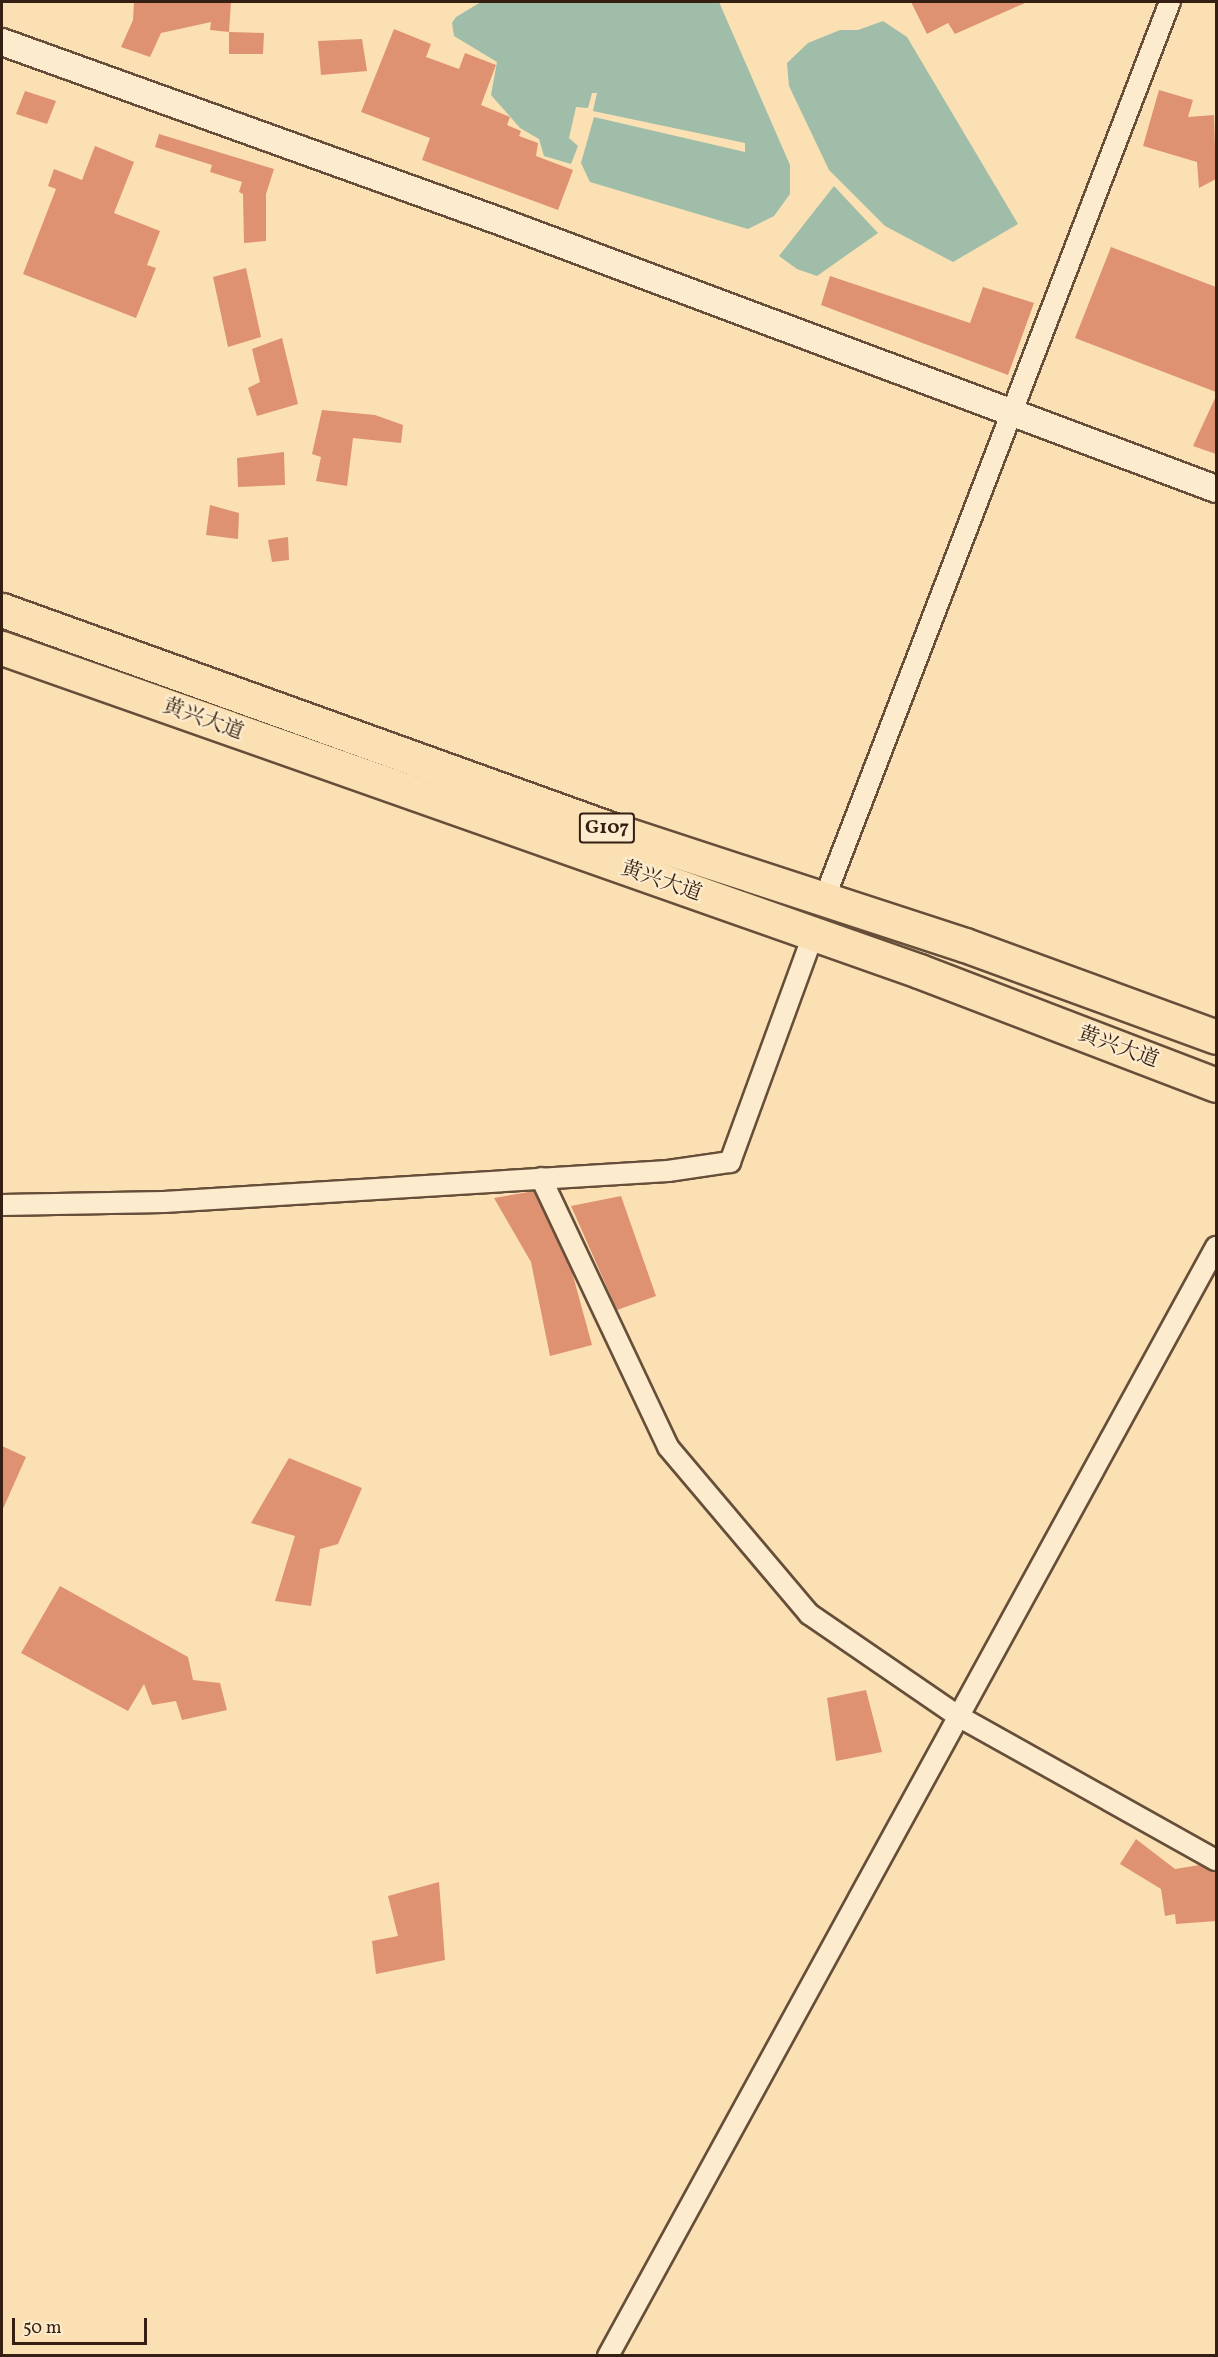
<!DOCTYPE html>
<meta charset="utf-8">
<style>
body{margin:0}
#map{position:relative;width:1218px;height:2357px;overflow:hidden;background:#fae0b2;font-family:Vollkorn,"Noto Serif SC",serif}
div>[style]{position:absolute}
.water>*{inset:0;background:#9fbda8}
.building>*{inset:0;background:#de9272}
.roads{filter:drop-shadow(2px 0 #664e3a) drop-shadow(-2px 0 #664e3a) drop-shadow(0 2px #664e3a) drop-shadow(0 -2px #664e3a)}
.minor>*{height:20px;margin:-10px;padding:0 10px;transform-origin:10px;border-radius:10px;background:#fcebcd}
.tertiary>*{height:26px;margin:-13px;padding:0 13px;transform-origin:13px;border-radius:13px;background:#fcebcd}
.trunk>*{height:33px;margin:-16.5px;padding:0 16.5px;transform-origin:16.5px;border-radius:16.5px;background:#fae0b2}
span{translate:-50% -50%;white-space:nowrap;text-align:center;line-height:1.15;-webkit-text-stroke:4.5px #fcebcd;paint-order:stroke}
.shield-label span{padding:2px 4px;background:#fcebcd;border:2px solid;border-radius:4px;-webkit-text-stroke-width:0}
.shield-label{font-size:20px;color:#351e12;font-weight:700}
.street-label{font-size:21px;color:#351e12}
.frame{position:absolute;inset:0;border:3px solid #351e12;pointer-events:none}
.scale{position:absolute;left:12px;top:2318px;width:135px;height:27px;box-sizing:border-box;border:3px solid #351e12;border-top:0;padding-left:8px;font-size:18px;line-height:21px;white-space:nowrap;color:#351e12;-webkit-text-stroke:4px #fcebcd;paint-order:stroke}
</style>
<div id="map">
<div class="water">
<i style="clip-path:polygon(481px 2px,719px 2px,790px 165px,790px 194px,774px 216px,748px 229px,590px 182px,581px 163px,594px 117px,745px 152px,745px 143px,593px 111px,597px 93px,592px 93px,588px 108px,576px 107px,569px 138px,578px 146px,571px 164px,544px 156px,539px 139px,520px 128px,491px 95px,497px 62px,454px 36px,452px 23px,456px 17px)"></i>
<i style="clip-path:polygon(883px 21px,907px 37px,1018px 224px,953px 262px,885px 226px,829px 170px,789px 86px,787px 63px,808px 43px,840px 30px,858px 30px)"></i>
<i style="clip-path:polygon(834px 186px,878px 233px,817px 276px,797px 269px,779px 256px)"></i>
</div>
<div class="building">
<i style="clip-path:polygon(134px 2px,231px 2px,229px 32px,210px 30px,211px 22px,161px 33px,150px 57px,121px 47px,133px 20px)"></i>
<i style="clip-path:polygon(911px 2px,1027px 2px,955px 34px,948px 23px,927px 34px)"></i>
<i style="clip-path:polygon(394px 29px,431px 44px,426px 57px,459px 69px,465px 53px,496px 65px,481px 105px,510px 117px,507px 125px,521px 131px,519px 136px,538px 143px,536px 156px,573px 170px,558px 210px,422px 160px,430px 138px,361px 112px)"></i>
<i style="clip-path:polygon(229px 32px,264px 33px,263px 54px,229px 54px)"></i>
<i style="clip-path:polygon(362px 39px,367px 71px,321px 75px,318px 41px)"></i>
<i style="clip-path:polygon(1159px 90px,1193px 100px,1188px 117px,1214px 115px,1216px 179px,1199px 188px,1197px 162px,1143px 146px)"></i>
<i style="clip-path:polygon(25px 91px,56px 101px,47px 124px,16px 114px)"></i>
<i style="clip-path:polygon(159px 134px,274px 169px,266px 194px,266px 241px,244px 243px,243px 194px,239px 192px,242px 182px,210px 172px,212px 165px,155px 147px)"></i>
<i style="clip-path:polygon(95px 146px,134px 162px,114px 213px,160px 231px,147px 265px,156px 268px,136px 318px,23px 274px,56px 189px,48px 186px,54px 169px,82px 180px)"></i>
<i style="clip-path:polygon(1111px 247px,1216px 287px,1216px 392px,1075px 338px)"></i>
<i style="clip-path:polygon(246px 268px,261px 337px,228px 347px,213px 277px)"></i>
<i style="clip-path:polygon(830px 276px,970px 323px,983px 287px,1034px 303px,1008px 375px,821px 305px)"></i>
<i style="clip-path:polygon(282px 338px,298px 404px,257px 416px,248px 388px,260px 382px,252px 349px)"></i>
<i style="clip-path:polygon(1216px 396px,1216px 454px,1193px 446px)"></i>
<i style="clip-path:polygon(322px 410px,375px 415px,403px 425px,401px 443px,353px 438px,347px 486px,316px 481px,321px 457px,312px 454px)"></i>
<i style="clip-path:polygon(284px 452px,285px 485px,238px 487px,237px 458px)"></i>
<i style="clip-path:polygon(210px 505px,239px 513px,238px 539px,206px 535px)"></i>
<i style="clip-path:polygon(288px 537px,289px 560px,272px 562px,268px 540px)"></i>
<i style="clip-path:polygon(534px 1191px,572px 1272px,592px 1345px,550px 1356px,531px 1262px,494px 1198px)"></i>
<i style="clip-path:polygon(621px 1196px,656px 1296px,617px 1310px,571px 1206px)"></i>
<i style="clip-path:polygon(2px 1446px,26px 1457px,2px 1511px)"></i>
<i style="clip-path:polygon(289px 1458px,362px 1488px,338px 1544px,320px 1549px,311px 1606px,275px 1601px,295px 1536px,251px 1523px)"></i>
<i style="clip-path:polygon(60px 1586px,188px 1657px,193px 1680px,220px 1683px,227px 1710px,182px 1720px,176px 1701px,152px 1705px,144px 1684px,128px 1711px,21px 1653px)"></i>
<i style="clip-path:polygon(866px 1690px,882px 1752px,836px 1761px,827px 1698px)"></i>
<i style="clip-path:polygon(1136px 1839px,1175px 1869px,1200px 1865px,1216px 1872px,1216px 1921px,1176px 1924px,1175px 1914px,1165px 1916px,1161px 1889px,1120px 1864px)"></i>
<i style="clip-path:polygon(439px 1882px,445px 1960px,376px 1974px,372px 1941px,398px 1936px,388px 1896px)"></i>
</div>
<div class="roads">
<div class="minor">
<i style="left:823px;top:902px;width:965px;rotate:-68.92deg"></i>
<i style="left:541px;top:1178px;width:297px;rotate:64.7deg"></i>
<i style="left:668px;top:1447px;width:219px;rotate:49.8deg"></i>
<i style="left:809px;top:1614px;width:181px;rotate:34.4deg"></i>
<i style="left:958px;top:1716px;width:295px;rotate:29.2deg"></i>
<i style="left:2px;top:1205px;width:162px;rotate:-1.1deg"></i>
<i style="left:164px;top:1202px;width:505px;rotate:-3.52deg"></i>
<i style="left:668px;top:1171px;width:63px;rotate:-8.3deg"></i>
<i style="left:730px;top:1162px;width:242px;rotate:-69.9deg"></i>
<i style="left:608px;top:2356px;width:1265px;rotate:-61.27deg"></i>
</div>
<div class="tertiary">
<i style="left:2px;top:42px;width:531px;rotate:19.8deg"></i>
<i style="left:502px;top:222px;width:762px;rotate:20.5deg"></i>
</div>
<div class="trunk">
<i style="left:2px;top:610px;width:653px;rotate:19.8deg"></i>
<i style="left:616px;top:831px;width:367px;rotate:18.1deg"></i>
<i style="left:965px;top:945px;width:267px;rotate:20.1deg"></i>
<i style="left:2px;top:648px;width:972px;rotate:19.4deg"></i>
<i style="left:919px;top:971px;width:318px;rotate:21deg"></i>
</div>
</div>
<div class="shield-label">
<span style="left:607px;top:828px">G107</span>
</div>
<div class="street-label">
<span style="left:203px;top:720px;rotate:20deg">黄兴大道</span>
<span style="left:661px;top:882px;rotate:19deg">黄兴大道</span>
<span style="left:1118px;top:1048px;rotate:20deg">黄兴大道</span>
</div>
<div class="frame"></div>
<div class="scale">50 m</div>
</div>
